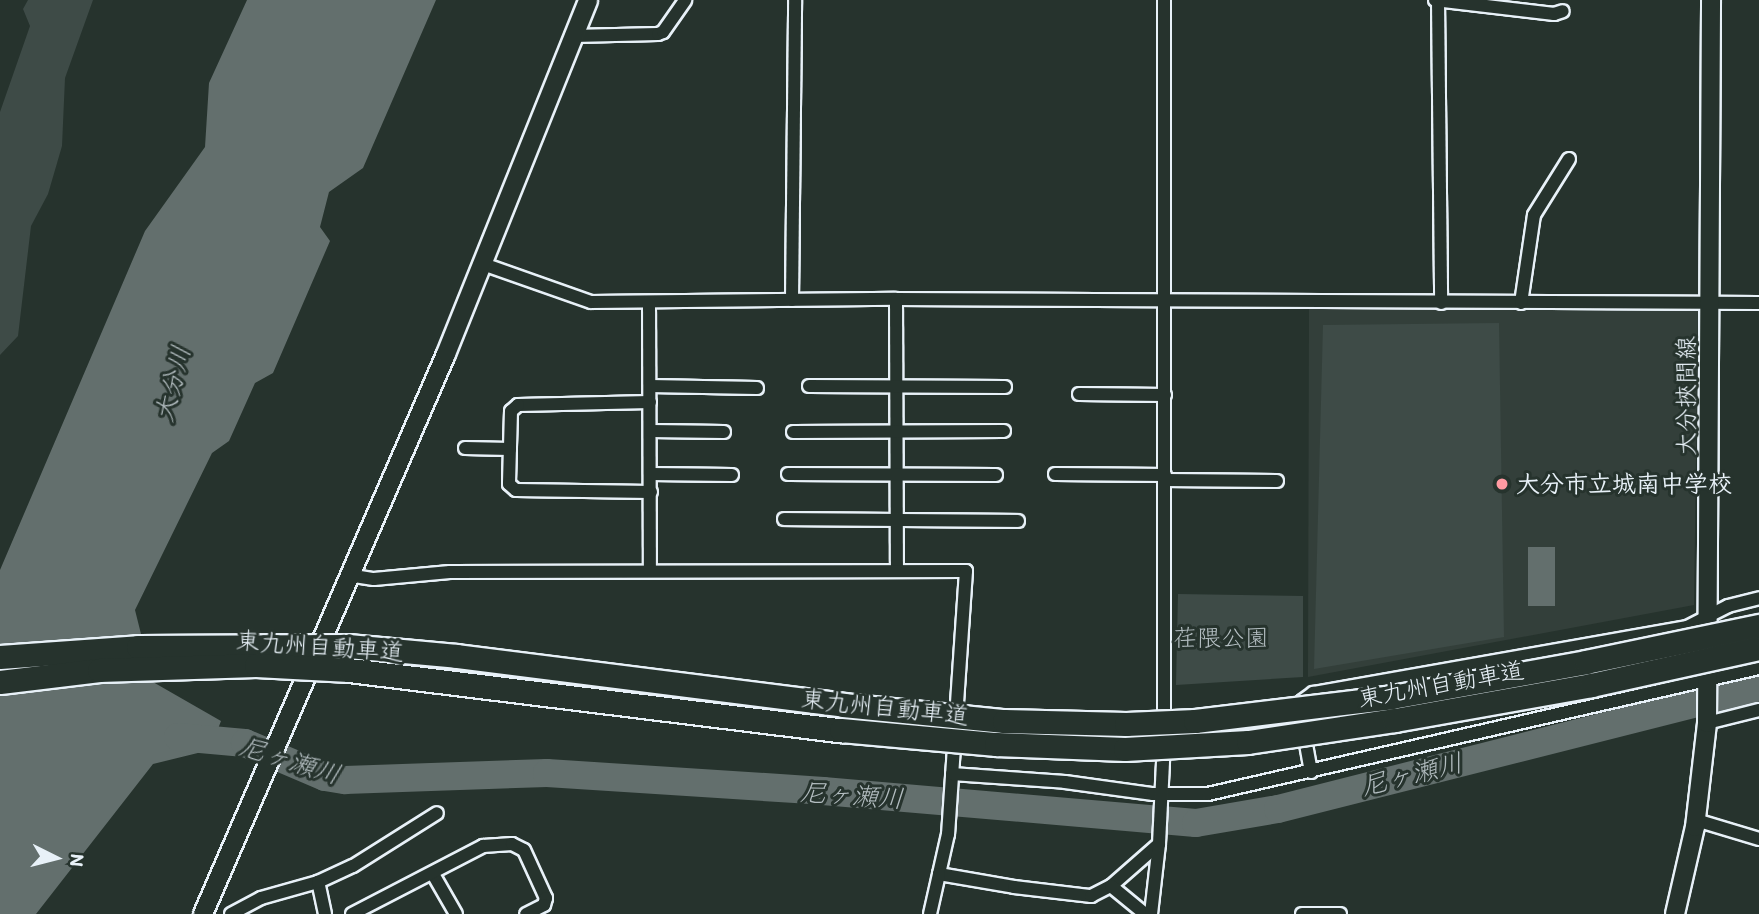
<!DOCTYPE html>
<meta charset="utf-8">
<style>
body{margin:0}
#map{position:relative;width:1759px;height:914px;overflow:hidden;background:#26332d;font-family:Itim,"Klee One",sans-serif}
div>[style]{position:absolute}
.built>*{inset:0;background:#333f3a}
.green>*{inset:0;background:#3e4b47}
.water>*{inset:0;background:#636f6d}
.river>*{height:28px;margin:-14px;padding:0 14px;transform-origin:14px;border-radius:14px;background:#636f6d}
.roads{filter:drop-shadow(2px 0 #e8f1f8) drop-shadow(-2px 0 #e8f1f8) drop-shadow(0 2px #e8f1f8) drop-shadow(0 -2px #e8f1f8)}
.street>*{height:12px;margin:-6px;padding:0 6px;transform-origin:6px;border-radius:6px;background:#26332d}
.secondary>*{height:18px;margin:-9px;padding:0 9px;transform-origin:9px;border-radius:9px;background:#26332d}
.bridges{filter:drop-shadow(2px 0 #e8f1f8) drop-shadow(-2px 0 #e8f1f8) drop-shadow(0 2px #e8f1f8) drop-shadow(0 -2px #e8f1f8)}
.highway-bridge>*{height:23px;margin:-11.5px;padding:0 11.5px;transform-origin:11.5px;border-radius:11.5px;background:#26332d}
.dots>*{width:19px;height:19px;translate:-50% -50%;box-sizing:border-box;border:4px solid #26332d;border-radius:50%}
span{translate:-50% -50%;white-space:nowrap;text-align:center;line-height:1.15;-webkit-text-stroke:6px #26332d;paint-order:stroke}
.street-label{font-size:24px;color:#e8f1f8}
.poi-label{font-size:24px;color:#e8f1f8;font-weight:700}
.left{translate:0 -50%;text-align:left}
.park-label{font-size:24px;color:#b5bfc3}
.water-label{font-size:26px;color:#b3bdc0;font-style:italic}
.north{position:absolute;left:21px;top:823px;width:70px;height:70px;-webkit-text-stroke:5px #26332d;paint-order:stroke;rotate:96deg;font-size:19px;font-weight:700;line-height:28px;text-align:center;color:#e8f1f8}
.north::after{content:'';display:block;margin:auto;width:24px;height:32px;background:#e8f1f8;clip-path:polygon(50% 0,100% 100%,50% 72%,0 100%)}
</style>
<div id="map">
<div class="built">
<i style="clip-path:polygon(1445px 307px,1698px 309px,1694px 605px,1308px 677px,1309px 309px)"></i>
</div>
<div class="green">
<i style="clip-path:polygon(28px 0,93px 0,65px 78px,62px 146px,48px 194px,31px 226px,18px 336px,0 355px,0 112px,30px 26px,23px 9px)"></i>
<i style="clip-path:polygon(1499px 323px,1504px 637px,1314px 669px,1323px 325px)"></i>
<i style="clip-path:polygon(1178px 594px,1303px 596px,1303px 677px,1176px 685px)"></i>
</div>
<div class="water">
<i style="clip-path:polygon(247px 0,436px 0,363px 168px,329px 192px,320px 227px,330px 241px,273px 373px,255px 383px,229px 441px,212px 453px,135px 610px,153px 682px,221px 721px,210px 750px,153px 764px,36px 914px,0 914px,0 570px,145px 231px,205px 147px,209px 83px)"></i>
<i style="clip-path:polygon(1528px 547px,1555px 547px,1555px 606px,1528px 606px)"></i>
</div>
<div class="river">
<i style="left:178px;top:737px;width:67px;rotate:5.1deg"></i>
<i style="left:245px;top:743px;width:87px;rotate:23deg"></i>
<i style="left:325px;top:777px;width:20px;rotate:9deg"></i>
<i style="left:345px;top:780px;width:202px;rotate:-2deg"></i>
<i style="left:547px;top:773px;width:277px;rotate:3.7deg"></i>
<i style="left:823px;top:791px;width:374px;rotate:4.9deg"></i>
<i style="left:1196px;top:823px;width:83px;rotate:-9.7deg"></i>
<i style="left:1278px;top:809px;width:496px;rotate:-14.2deg"></i>
</div>
<div class="roads">
<div class="street">
<i style="left:1435px;top:0;width:120px;rotate:6.7deg"></i>
<i style="left:1554px;top:14px;width:9px;rotate:-18deg"></i>
<i style="left:1438px;top:0;width:303px;rotate:89.4deg"></i>
<i style="left:573px;top:36px;width:85px;rotate:-1.3deg"></i>
<i style="left:658px;top:34px;width:5px;rotate:-22deg"></i>
<i style="left:663px;top:32px;width:39px;rotate:-55deg"></i>
<i style="left:483px;top:264px;width:114px;rotate:19.4deg"></i>
<i style="left:591px;top:302px;width:305px;rotate:-0.6deg"></i>
<i style="left:896px;top:299px;width:863px;rotate:0.27deg"></i>
<i style="left:896px;top:299px;width:272px;rotate:89.8deg"></i>
<i style="left:792px;top:300px;width:300px;rotate:-89.4deg"></i>
<i style="left:649px;top:302px;width:268px;rotate:89.8deg"></i>
<i style="left:1521px;top:303px;width:89px;rotate:-81.6deg"></i>
<i style="left:1534px;top:215px;width:66px;rotate:-58deg"></i>
<i style="left:650px;top:386px;width:107px;rotate:1.1deg"></i>
<i style="left:809px;top:386px;width:196px;rotate:0.3deg"></i>
<i style="left:1079px;top:394px;width:86px;rotate:0.7deg"></i>
<i style="left:650px;top:402px;width:132px;rotate:178.7deg"></i>
<i style="left:518px;top:405px;width:9px;rotate:139deg"></i>
<i style="left:511px;top:411px;width:73px;rotate:91.6deg"></i>
<i style="left:509px;top:484px;width:9px;rotate:41deg"></i>
<i style="left:516px;top:490px;width:135px;rotate:0.8deg"></i>
<i style="left:651px;top:431px;width:73px;rotate:0.8deg"></i>
<i style="left:793px;top:432px;width:211px;rotate:-0.3deg"></i>
<i style="left:465px;top:448px;width:45px;rotate:1.3deg"></i>
<i style="left:651px;top:474px;width:81px;rotate:0.7deg"></i>
<i style="left:788px;top:474px;width:208px;rotate:0.3deg"></i>
<i style="left:1055px;top:474px;width:110px;rotate:0.5deg"></i>
<i style="left:1165px;top:480px;width:112px;rotate:0.5deg"></i>
<i style="left:784px;top:519px;width:234px;rotate:0.5deg"></i>
<i style="left:348px;top:575px;width:26px;rotate:9deg"></i>
<i style="left:374px;top:579px;width:76px;rotate:-5.3deg"></i>
<i style="left:450px;top:572px;width:516px;rotate:-0.11deg"></i>
<i style="left:966px;top:571px;width:264px;rotate:93.9deg"></i>
<i style="left:948px;top:834px;width:41px;rotate:102.7deg"></i>
<i style="left:939px;top:874px;width:76px;rotate:9.8deg"></i>
<i style="left:1014px;top:887px;width:78px;rotate:6.7deg"></i>
<i style="left:1091px;top:896px;width:22px;rotate:-27deg"></i>
<i style="left:1111px;top:886px;width:64px;rotate:-41.2deg"></i>
<i style="left:1707px;top:723px;width:54px;rotate:-14deg"></i>
<i style="left:1164px;top:725px;width:725px;rotate:-90deg"></i>
<i style="left:1311px;top:772px;width:62px;rotate:-100.2deg"></i>
<i style="left:1300px;top:711px;width:10px;rotate:-79deg"></i>
<i style="left:1302px;top:701px;width:14px;rotate:-36deg"></i>
<i style="left:1313px;top:693px;width:380px;rotate:-10deg"></i>
<i style="left:1687px;top:627px;width:46px;rotate:-27.1deg"></i>
<i style="left:1728px;top:606px;width:32px;rotate:-14deg"></i>
<i style="left:952px;top:774px;width:113px;rotate:4deg"></i>
<i style="left:1065px;top:782px;width:89px;rotate:7.8deg"></i>
<i style="left:1153px;top:794px;width:55px"></i>
<i style="left:1208px;top:794px;width:565px;rotate:-12.88deg"></i>
<i style="left:1696px;top:820px;width:66px;rotate:16.8deg"></i>
<i style="left:433px;top:874px;width:46px;rotate:60.1deg"></i>
<i style="left:1111px;top:886px;width:44px;rotate:39.5deg"></i>
<i style="left:231px;top:914px;width:34px;rotate:-28deg"></i>
<i style="left:261px;top:898px;width:59px;rotate:-15.7deg"></i>
<i style="left:325px;top:914px;width:33px;rotate:-102deg"></i>
<i style="left:318px;top:882px;width:38px;rotate:-25deg"></i>
<i style="left:353px;top:866px;width:99px;rotate:-32.2deg"></i>
<i style="left:352px;top:914px;width:148px;rotate:-27.4deg"></i>
<i style="left:483px;top:846px;width:29px;rotate:-4deg"></i>
<i style="left:512px;top:844px;width:13px;rotate:27deg"></i>
<i style="left:524px;top:850px;width:53px;rotate:65.4deg"></i>
<i style="left:546px;top:898px;width:7px;rotate:106deg"></i>
<i style="left:544px;top:905px;width:20px;rotate:153deg"></i>
<i style="left:930px;top:914px;width:41px;rotate:-77.3deg"></i>
<i style="left:1151px;top:914px;width:70px;rotate:-83.5deg"></i>
<i style="left:1159px;top:844px;width:101px;rotate:-87.2deg"></i>
<i style="left:1302px;top:914px;width:38px"></i>
</div>
<div class="secondary">
<i style="left:203px;top:914px;width:610px;rotate:-66.54deg"></i>
<i style="left:446px;top:354px;width:381px;rotate:-68.1deg"></i>
<i style="left:1675px;top:914px;width:89px;rotate:-77.1deg"></i>
<i style="left:1695px;top:827px;width:105px;rotate:-83.4deg"></i>
<i style="left:1707px;top:723px;width:723px;rotate:-89.68deg"></i>
</div>
</div>
<div class="bridges">
<div class="highway-bridge">
<i style="left:0;top:657px;width:138px;rotate:-4.1deg"></i>
<i style="left:138px;top:647px;width:210px;rotate:-0.3deg"></i>
<i style="left:348px;top:646px;width:109px;rotate:5.2deg"></i>
<i style="left:457px;top:656px;width:389px;rotate:7.2deg"></i>
<i style="left:843px;top:705px;width:162px;rotate:5.7deg"></i>
<i style="left:1004px;top:721px;width:122px;rotate:1.4deg"></i>
<i style="left:1126px;top:724px;width:69px;rotate:-2.5deg"></i>
<i style="left:1195px;top:721px;width:198px;rotate:-6.9deg"></i>
<i style="left:1392px;top:697px;width:197px;rotate:-10.2deg"></i>
<i style="left:1586px;top:662px;width:177px;rotate:-11.8deg"></i>
<i style="left:0;top:682px;width:100px;rotate:-6.9deg"></i>
<i style="left:99px;top:670px;width:157px;rotate:-1.8deg"></i>
<i style="left:256px;top:665px;width:93px;rotate:3.1deg"></i>
<i style="left:349px;top:670px;width:496px;rotate:7deg"></i>
<i style="left:841px;top:730px;width:156px;rotate:5.2deg"></i>
<i style="left:996px;top:744px;width:129px;rotate:2.2deg"></i>
<i style="left:1125px;top:749px;width:123px;rotate:-3.3deg"></i>
<i style="left:1248px;top:742px;width:149px;rotate:-8.5deg"></i>
<i style="left:1395px;top:720px;width:199px;rotate:-10.1deg"></i>
<i style="left:1591px;top:685px;width:172px;rotate:-12.4deg"></i>
</div>
</div>
<div class="dots">
<i style="left:1502px;top:484px;background:#ff9aa2"></i>
</div>
<div class="street-label">
<span style="left:1686px;top:396px;rotate:-90deg">大分挾間線</span>
<span style="left:320px;top:646px;rotate:4deg">東九州自動車道</span>
<span style="left:1441px;top:684px;rotate:-10deg">東九州自動車道</span>
<span style="left:885px;top:707px;rotate:6deg">東九州自動車道</span>
</div>
<div class="poi-label">
<span class="left" style="left:1516px;top:484px">大分市立城南中学校</span>
</div>
<div class="park-label">
<span style="left:1221px;top:638px">荏隈公園</span>
</div>
<div class="water-label">
<span style="left:173px;top:384px;rotate:-76deg">大分川</span>
<span style="left:290px;top:761px;rotate:17deg">尼ヶ瀬川</span>
<span style="left:1412px;top:775px;rotate:-14deg">尼ヶ瀬川</span>
<span style="left:852px;top:796px;rotate:4deg">尼ヶ瀬川</span>
</div>
<div class="north">N</div>
</div>
